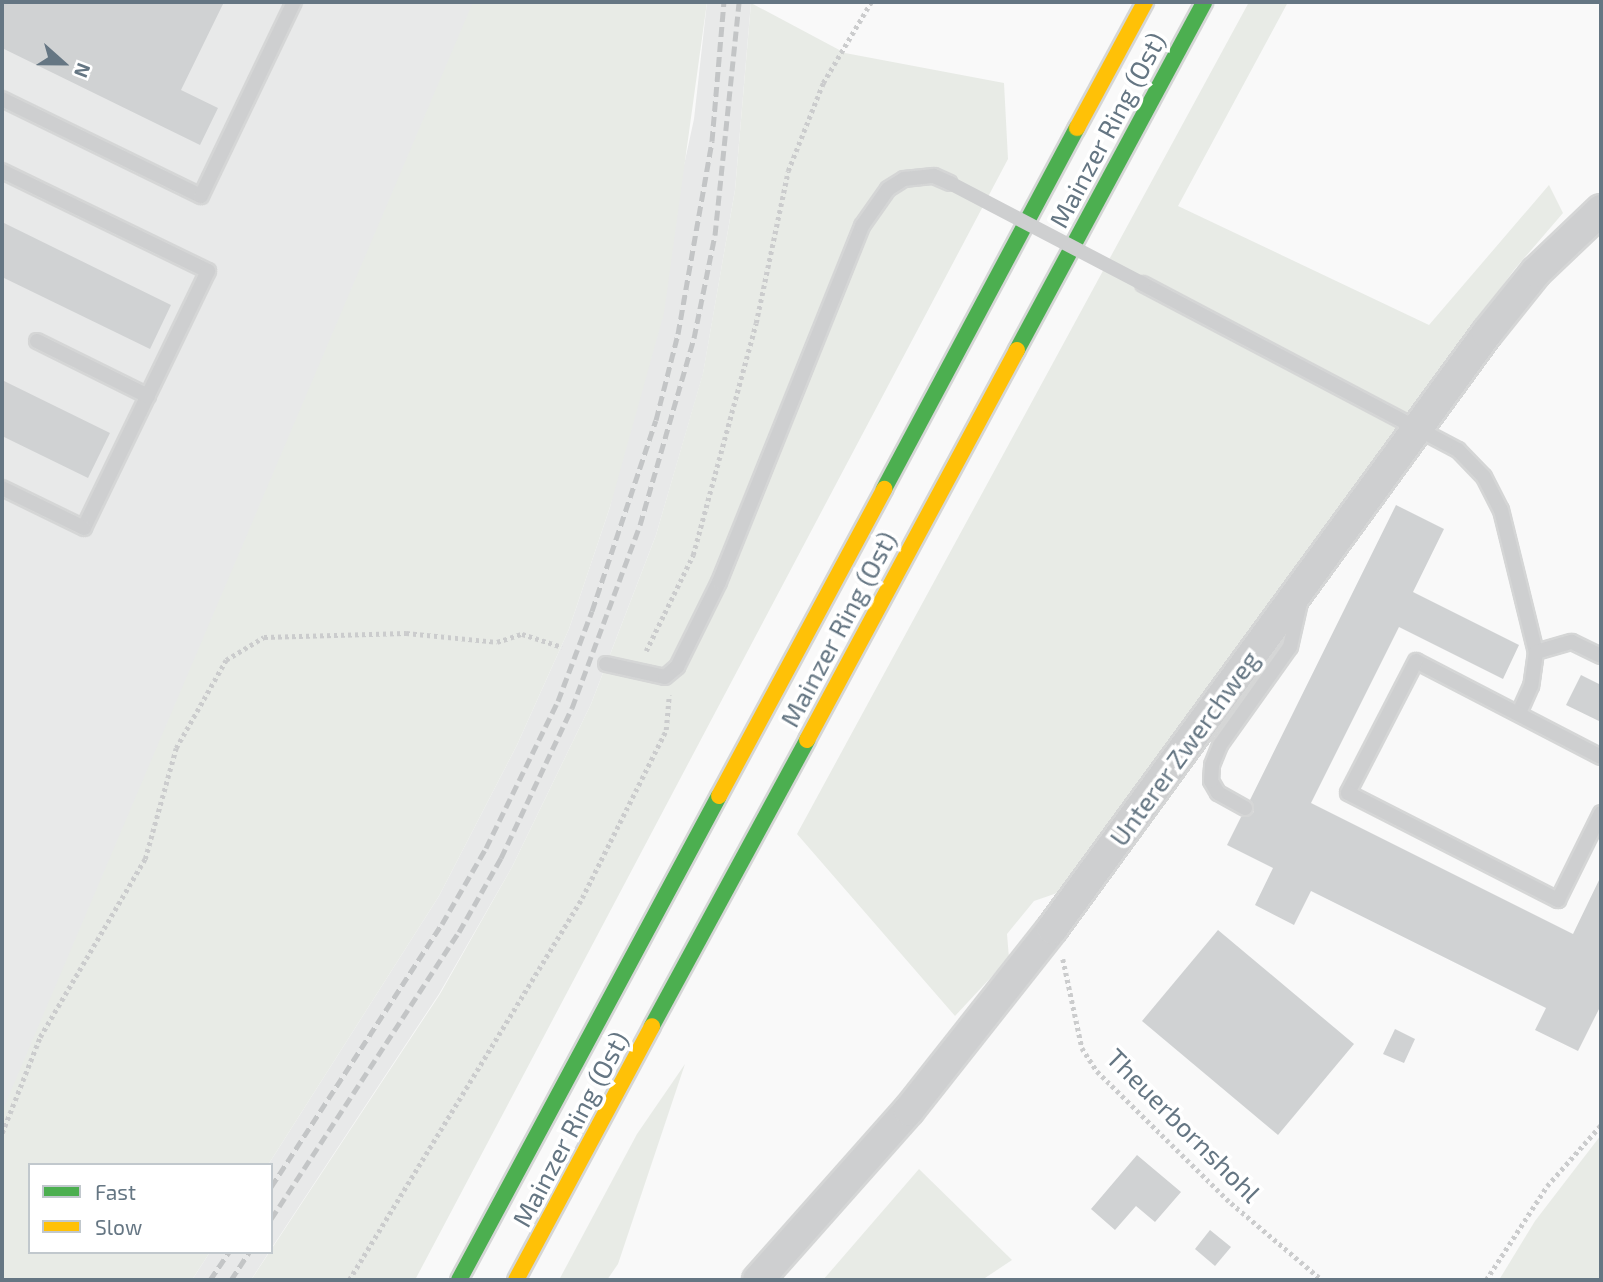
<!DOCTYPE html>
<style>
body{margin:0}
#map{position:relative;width:1603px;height:1282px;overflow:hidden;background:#f9f9f9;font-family:"Exo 2",sans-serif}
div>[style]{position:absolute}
.built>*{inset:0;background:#e8e9e9}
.green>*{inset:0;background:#e8ebe6}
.building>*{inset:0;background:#d0d2d3}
.path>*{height:4.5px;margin-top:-2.25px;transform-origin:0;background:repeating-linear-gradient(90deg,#cbcccd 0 3.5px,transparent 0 7px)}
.roads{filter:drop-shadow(2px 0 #d5d6d6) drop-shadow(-2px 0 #d5d6d6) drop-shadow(0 2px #d5d6d6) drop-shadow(0 -2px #d5d6d6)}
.lane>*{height:14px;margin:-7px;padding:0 7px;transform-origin:7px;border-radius:7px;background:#cecfd0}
.street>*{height:30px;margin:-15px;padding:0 15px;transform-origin:15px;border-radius:15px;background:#cecfd0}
.fast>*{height:16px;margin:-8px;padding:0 8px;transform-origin:8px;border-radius:8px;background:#4caf50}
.slow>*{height:16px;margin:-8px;padding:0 8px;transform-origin:8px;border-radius:8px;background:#ffc107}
.rail>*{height:5px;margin-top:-2.5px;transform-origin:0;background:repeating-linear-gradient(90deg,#c3c5c6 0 10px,transparent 0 15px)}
.lane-bridge>*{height:14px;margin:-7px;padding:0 7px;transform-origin:7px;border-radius:7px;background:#cecfd0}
span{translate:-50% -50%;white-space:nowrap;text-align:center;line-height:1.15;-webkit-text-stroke:7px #fff;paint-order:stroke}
.street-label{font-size:26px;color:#657683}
.frame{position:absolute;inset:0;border:4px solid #657683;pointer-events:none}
.legend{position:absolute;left:28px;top:1163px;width:245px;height:91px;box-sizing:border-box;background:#fff;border:2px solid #c1c8cd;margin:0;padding:9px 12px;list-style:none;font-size:21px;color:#657683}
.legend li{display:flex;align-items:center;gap:14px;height:35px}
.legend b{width:35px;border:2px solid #c1c8cd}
.north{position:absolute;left:28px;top:28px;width:70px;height:70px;-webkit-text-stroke:5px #fff;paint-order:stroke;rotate:111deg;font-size:19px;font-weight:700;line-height:28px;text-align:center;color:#657683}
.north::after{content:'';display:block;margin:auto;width:24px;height:32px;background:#657683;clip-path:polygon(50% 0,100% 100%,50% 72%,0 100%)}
</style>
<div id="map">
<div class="built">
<i style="clip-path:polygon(2px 2px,578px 2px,30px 1165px,30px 1252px,2px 1280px)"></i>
<i style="clip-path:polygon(707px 2px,751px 2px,735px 190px,703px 374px,656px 535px,591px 704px,512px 867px,439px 994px,271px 1249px,268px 1165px,439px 896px,517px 745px,569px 629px,610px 507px,694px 119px)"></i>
<i style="clip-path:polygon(210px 1252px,269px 1252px,251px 1280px,192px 1280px)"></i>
</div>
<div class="green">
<i style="clip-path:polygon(473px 2px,707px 2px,664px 313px,610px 507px,569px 629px,517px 745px,439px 896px,268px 1165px,30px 1165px,30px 1252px,210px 1252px,192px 1280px,2px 1280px,2px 1112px)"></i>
<i style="clip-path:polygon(1249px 2px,1288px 2px,1178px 206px,1429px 325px,1549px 185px,1563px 213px,1514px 270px,1063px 891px,1034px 901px,1007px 934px,1009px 958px,955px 1016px,797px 834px)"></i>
<i style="clip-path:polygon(751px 3px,845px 53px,1004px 83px,1008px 159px,415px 1280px,251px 1280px,440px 994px,512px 867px,591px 704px,656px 535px,703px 373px,735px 190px)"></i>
<i style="clip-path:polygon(685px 1064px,618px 1264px,607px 1280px,559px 1280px,637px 1134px)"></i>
<i style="clip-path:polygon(1601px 1135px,1601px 1280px,1499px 1280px,1535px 1221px)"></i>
<i style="clip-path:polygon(919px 1169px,1012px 1260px,982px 1280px,823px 1280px)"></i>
</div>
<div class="building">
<i style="clip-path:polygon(2px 2px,224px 2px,181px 90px,218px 108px,200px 145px,2px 48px)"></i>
<i style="clip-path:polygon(2px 222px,171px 305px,150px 349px,2px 277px)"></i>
<i style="clip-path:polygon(2px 380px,110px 433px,88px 478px,2px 436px)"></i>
<i style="clip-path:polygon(1396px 505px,1444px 529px,1413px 592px,1519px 645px,1503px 679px,1399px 627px,1311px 803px,1573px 934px,1601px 876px,1601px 1005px,1578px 1051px,1535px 1030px,1546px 1008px,1311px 891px,1294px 925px,1255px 905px,1273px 868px,1227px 845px,1241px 817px,1254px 812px,1250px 800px)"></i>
<i style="clip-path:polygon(1581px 675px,1601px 685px,1601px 722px,1566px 705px)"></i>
<i style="clip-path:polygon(1218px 930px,1354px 1044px,1278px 1135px,1142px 1021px)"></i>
<i style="clip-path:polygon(1395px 1029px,1415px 1039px,1404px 1063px,1383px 1054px)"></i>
<i style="clip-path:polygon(1137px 1155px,1181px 1192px,1155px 1222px,1136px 1206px,1115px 1230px,1091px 1209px)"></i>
<i style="clip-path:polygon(1210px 1230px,1231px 1247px,1215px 1266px,1195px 1249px)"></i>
</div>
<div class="path">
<i style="left:646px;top:651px;width:107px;rotate:-63.9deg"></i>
<i style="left:693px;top:555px;width:240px;rotate:-74.8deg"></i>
<i style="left:756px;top:323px;width:155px;rotate:-78.1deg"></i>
<i style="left:788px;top:171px;width:95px;rotate:-68.3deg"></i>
<i style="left:823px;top:83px;width:94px;rotate:-59.3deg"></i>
<i style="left:1063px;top:959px;width:91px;rotate:77.9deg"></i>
<i style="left:1082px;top:1048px;width:27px;rotate:57deg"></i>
<i style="left:1097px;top:1071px;width:188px;rotate:44.6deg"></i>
<i style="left:1231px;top:1203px;width:119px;rotate:40.2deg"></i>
<i style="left:2px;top:1133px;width:103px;rotate:-68.4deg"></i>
<i style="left:40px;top:1037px;width:207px;rotate:-59.5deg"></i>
<i style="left:145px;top:859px;width:115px;rotate:-74.4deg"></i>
<i style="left:176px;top:748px;width:101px;rotate:-60.4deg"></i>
<i style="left:226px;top:660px;width:44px;rotate:-31.2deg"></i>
<i style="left:264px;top:637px;width:142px;rotate:-1.6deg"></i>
<i style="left:406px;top:633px;width:91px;rotate:5.6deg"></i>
<i style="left:497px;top:642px;width:26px;rotate:-18deg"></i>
<i style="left:522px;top:634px;width:42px;rotate:18deg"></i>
<i style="left:349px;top:1280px;width:447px;rotate:-58.6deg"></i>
<i style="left:582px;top:898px;width:188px;rotate:-63.4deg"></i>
<i style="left:666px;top:730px;width:35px;rotate:-85deg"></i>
<i style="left:1486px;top:1280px;width:112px;rotate:-57deg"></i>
<i style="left:1547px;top:1186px;width:81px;rotate:-48.5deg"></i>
</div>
<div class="roads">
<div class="lane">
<i style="left:2px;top:99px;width:221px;rotate:26deg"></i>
<i style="left:201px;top:196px;width:215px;rotate:-64.4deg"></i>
<i style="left:2px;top:171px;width:229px;rotate:25.9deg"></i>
<i style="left:208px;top:271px;width:285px;rotate:115.8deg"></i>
<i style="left:84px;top:528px;width:91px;rotate:-154deg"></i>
<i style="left:1143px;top:284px;width:356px;rotate:27.8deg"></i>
<i style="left:1458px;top:450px;width:37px;rotate:46deg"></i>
<i style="left:1484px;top:477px;width:37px;rotate:63deg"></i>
<i style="left:1501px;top:510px;width:146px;rotate:76.2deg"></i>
<i style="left:1536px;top:652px;width:34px;rotate:98deg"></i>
<i style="left:1531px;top:686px;width:30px;rotate:114deg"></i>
<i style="left:37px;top:341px;width:124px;rotate:26.4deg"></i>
<i style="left:1536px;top:652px;width:37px;rotate:-16deg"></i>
<i style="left:1572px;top:642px;width:32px;rotate:26deg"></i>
<i style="left:606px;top:664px;width:60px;rotate:12.4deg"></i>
<i style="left:665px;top:677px;width:16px;rotate:-40deg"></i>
<i style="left:677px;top:667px;width:95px;rotate:-63.7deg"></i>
<i style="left:719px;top:582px;width:384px;rotate:-68.1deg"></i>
<i style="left:862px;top:226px;width:45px;rotate:-54.9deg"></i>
<i style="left:888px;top:189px;width:19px;rotate:-32deg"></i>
<i style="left:904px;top:179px;width:30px;rotate:-6deg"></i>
<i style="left:934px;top:176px;width:17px;rotate:24deg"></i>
<i style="left:1601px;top:757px;width:208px;rotate:-152.6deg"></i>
<i style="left:1416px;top:661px;width:148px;rotate:117.3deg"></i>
<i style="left:1348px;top:793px;width:236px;rotate:27deg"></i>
<i style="left:1558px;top:900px;width:97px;rotate:-63.7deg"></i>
<i style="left:1245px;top:808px;width:31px;rotate:-151deg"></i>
<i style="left:1218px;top:793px;width:14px;rotate:-120deg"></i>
<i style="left:1211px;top:781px;width:16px;rotate:-86deg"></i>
<i style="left:1212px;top:765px;width:22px;rotate:-68deg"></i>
<i style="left:1220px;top:745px;width:120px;rotate:-54.5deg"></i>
<i style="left:1290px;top:647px;width:50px;rotate:-77.3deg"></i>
</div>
<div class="street">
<i style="left:758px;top:1280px;width:227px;rotate:-48.4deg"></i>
<i style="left:909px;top:1110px;width:231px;rotate:-51.7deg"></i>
<i style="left:1052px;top:929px;width:738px;rotate:-53.88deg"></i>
<i style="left:1487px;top:333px;width:78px;rotate:-51.2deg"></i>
<i style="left:1536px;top:272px;width:90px;rotate:-43.6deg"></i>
</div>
<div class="fast">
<i style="left:1017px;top:350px;width:395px;rotate:-61.7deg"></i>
<i style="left:884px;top:489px;width:409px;rotate:-61.9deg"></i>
<i style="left:652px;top:1026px;width:325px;rotate:-61.5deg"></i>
<i style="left:459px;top:1280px;width:549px;rotate:-61.76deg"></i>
</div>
<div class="slow">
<i style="left:1077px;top:128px;width:143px;rotate:-61.6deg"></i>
<i style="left:807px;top:740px;width:443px;rotate:-61.7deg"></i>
<i style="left:719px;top:796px;width:349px;rotate:-61.7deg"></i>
<i style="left:516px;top:1280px;width:288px;rotate:-61.8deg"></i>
</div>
</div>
<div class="rail">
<i style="left:271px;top:1187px;width:314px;rotate:-57deg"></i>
<i style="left:442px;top:924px;width:88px;rotate:-59.9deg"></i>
<i style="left:486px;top:848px;width:164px;rotate:-63.9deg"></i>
<i style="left:558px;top:701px;width:96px;rotate:-69.3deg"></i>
<i style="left:592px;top:611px;width:201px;rotate:-71.5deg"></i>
<i style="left:656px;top:420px;width:89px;rotate:-75.7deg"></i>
<i style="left:678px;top:334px;width:196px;rotate:-80deg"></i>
<i style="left:712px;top:141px;width:140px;rotate:-85.1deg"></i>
<i style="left:271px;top:1219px;width:343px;rotate:-56.8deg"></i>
<i style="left:459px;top:932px;width:85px;rotate:-60.4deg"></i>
<i style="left:501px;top:858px;width:166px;rotate:-64.7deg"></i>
<i style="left:572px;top:708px;width:195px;rotate:-69.6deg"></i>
<i style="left:640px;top:525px;width:195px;rotate:-73.9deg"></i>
<i style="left:694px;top:338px;width:105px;rotate:-78.5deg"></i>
<i style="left:715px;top:235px;width:234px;rotate:-84.1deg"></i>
<i style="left:210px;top:1280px;width:34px;rotate:-56deg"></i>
<i style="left:231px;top:1280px;width:33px;rotate:-57deg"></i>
</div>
<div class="lane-bridge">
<i style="left:950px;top:183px;width:218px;rotate:27.6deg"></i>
</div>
<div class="street-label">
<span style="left:1107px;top:130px;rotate:-62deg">Mainzer Ring (Ost)</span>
<span style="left:838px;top:629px;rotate:-62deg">Mainzer Ring (Ost)</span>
<span style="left:1184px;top:748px;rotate:-54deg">Unterer Zwerchweg</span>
<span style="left:1184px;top:1125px;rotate:45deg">Theuerbornshohl</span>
<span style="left:570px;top:1129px;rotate:-62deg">Mainzer Ring (Ost)</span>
</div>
<div class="frame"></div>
<ul class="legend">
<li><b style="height:9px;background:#4caf50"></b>Fast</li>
<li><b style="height:9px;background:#ffc107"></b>Slow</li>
</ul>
<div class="north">N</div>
</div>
